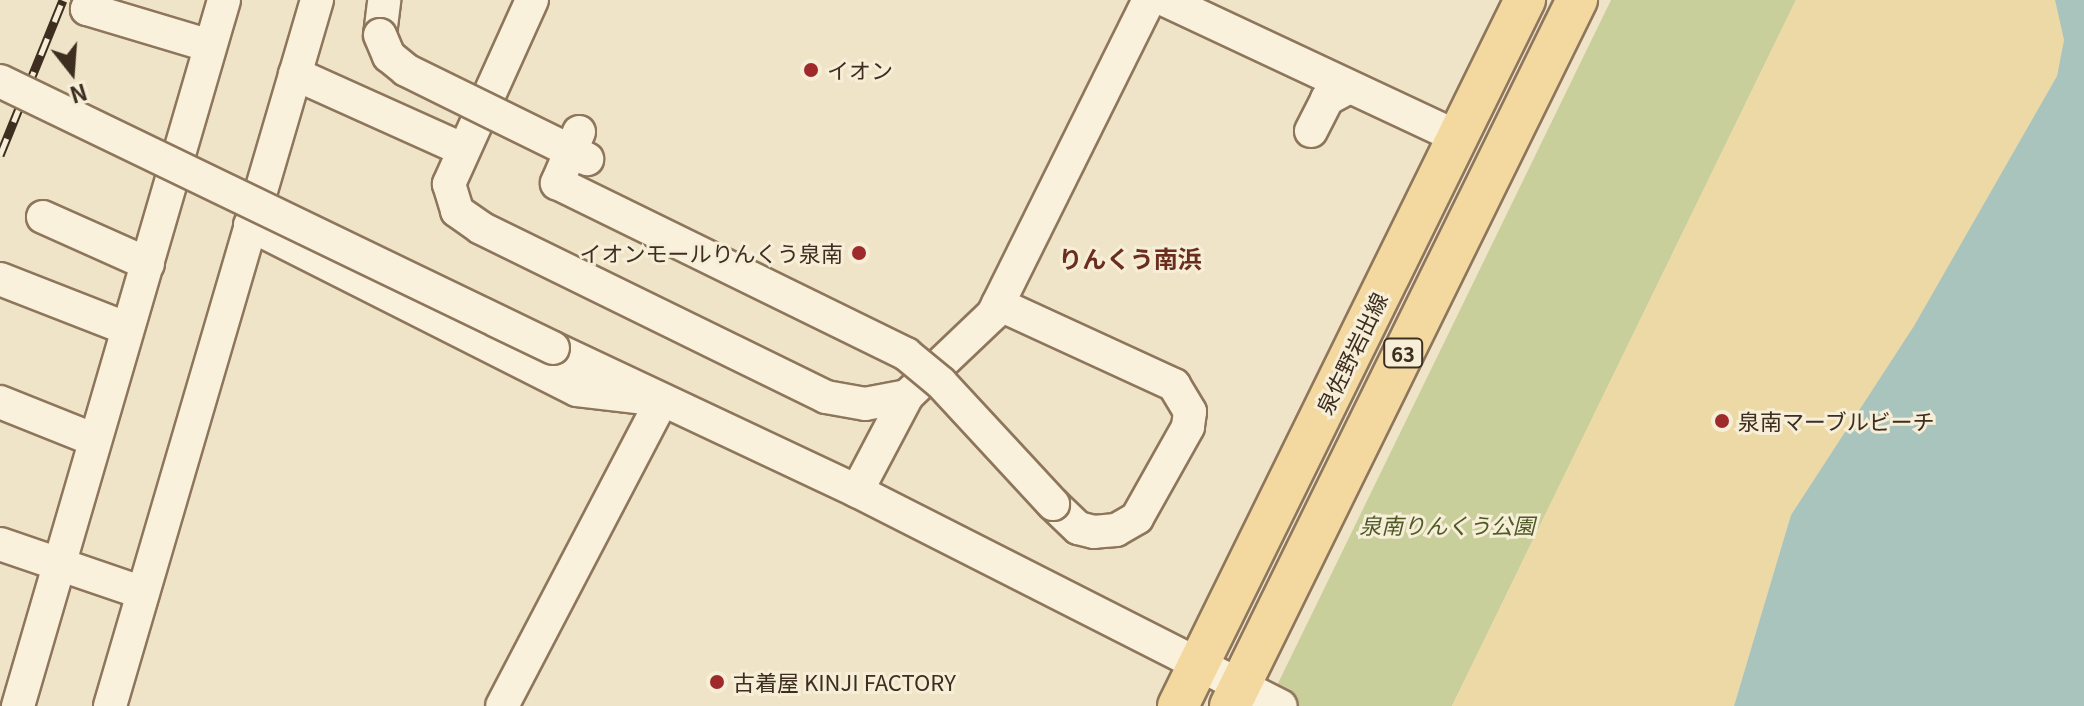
<!DOCTYPE html>
<meta charset="utf-8">
<style>
body{margin:0}
#map{position:relative;width:2084px;height:706px;overflow:hidden;background:#f0e4c8;font-family:Georgia,"Noto Sans JP",serif}
div>[style]{position:absolute}
.green>*{inset:0;background:#c9cf9b}
.sand>*{inset:0;background:#ecd9a5}
.water>*{inset:0;background:#a9c4bc}
.roads{filter:drop-shadow(2px 0 #8d765c) drop-shadow(-2px 0 #8d765c) drop-shadow(0 2px #8d765c) drop-shadow(0 -2px #8d765c)}
.minor>*{height:32px;margin:-16px;padding:0 16px;transform-origin:16px;border-radius:16px;background:#faf1dc}
.major>*{height:40px;margin:-20px;padding:0 20px;transform-origin:20px;border-radius:20px;background:#f3d9a0}
.rail>*{height:9px;margin-top:-4.5px;transform-origin:0;background:repeating-linear-gradient(90deg,#f7eed8 0 18px,#3d2e20 0 36px);box-sizing:border-box;border-block:2px solid #3d2e20}
.bridges{filter:drop-shadow(2px 0 #8d765c) drop-shadow(-2px 0 #8d765c) drop-shadow(0 2px #8d765c) drop-shadow(0 -2px #8d765c)}
.minor-bridge>*{height:32px;margin:-16px;padding:0 16px;transform-origin:16px;border-radius:16px;background:#faf1dc}
.dots>*{width:22px;height:22px;translate:-50% -50%;box-sizing:border-box;border:4px solid #f7eed8;border-radius:50%}
span{translate:-50% -50%;white-space:nowrap;text-align:center;line-height:1.15;-webkit-text-stroke:6px #f7eed8;paint-order:stroke}
.shield-label span{padding:2px 6px;background:#f7eed8;border:2px solid;border-radius:6px;-webkit-text-stroke-width:0}
.shield-label{font-size:20px;color:#3d2e20;font-weight:700}
.poi-label{font-size:22px;color:#3d2e20}
.left{translate:0 -50%;text-align:left}
.right{translate:-100% -50%;text-align:right}
.street-label{font-size:22px;color:#3d2e20}
.park-label{font-size:22px;color:#4d5a26;font-style:italic}
.neighbourhood-label{font-size:24px;color:#6b2e1e;font-weight:700}
.north{position:absolute;left:32px;top:32px;width:80px;height:80px;-webkit-text-stroke:6px #f7eed8;paint-order:stroke;rotate:163deg;font-size:22px;font-weight:700;line-height:32px;text-align:center;color:#3d2e20}
.north::after{content:'';display:block;margin:auto;width:28px;height:36px;background:#3d2e20;clip-path:polygon(50% 0,100% 100%,50% 72%,0 100%)}
</style>
<div id="map">
<div class="green">
<i style="clip-path:polygon(1611px 0,1796px 0,1452px 706px,1267px 706px)"></i>
</div>
<div class="sand">
<i style="clip-path:polygon(1796px 0,2055px 0,2064px 40px,2057px 76px,1914px 327px,1791px 515px,1734px 706px,1452px 706px)"></i>
</div>
<div class="water">
<i style="clip-path:polygon(2055px 0,2084px 0,2084px 706px,1734px 706px,1791px 515px,1914px 326px,2057px 76px,2064px 40px)"></i>
</div>
<div class="roads">
<div class="minor">
<i style="left:91px;top:0;width:10px;rotate:114deg"></i>
<i style="left:87px;top:9px;width:128px;rotate:16.7deg"></i>
<i style="left:532px;top:0;width:202px;rotate:114.3deg"></i>
<i style="left:449px;top:184px;width:28px;rotate:73deg"></i>
<i style="left:457px;top:211px;width:29px;rotate:35deg"></i>
<i style="left:481px;top:228px;width:384px;rotate:26.1deg"></i>
<i style="left:826px;top:397px;width:40px;rotate:10deg"></i>
<i style="left:865px;top:404px;width:43px;rotate:-10.8deg"></i>
<i style="left:1165px;top:0;width:323px;rotate:25.1deg"></i>
<i style="left:380px;top:35px;width:35px;rotate:-83deg"></i>
<i style="left:295px;top:74px;width:183px;rotate:24.2deg"></i>
<i style="left:1311px;top:131px;width:36px;rotate:-63deg"></i>
<i style="left:1327px;top:99px;width:21px;rotate:-28deg"></i>
<i style="left:43px;top:217px;width:115px;rotate:24.1deg"></i>
<i style="left:250px;top:225px;width:366px;rotate:26.8deg"></i>
<i style="left:577px;top:390px;width:86px;rotate:6.7deg"></i>
<i style="left:662px;top:400px;width:345px;rotate:117.6deg"></i>
<i style="left:0;top:279px;width:135px;rotate:21.3deg"></i>
<i style="left:998px;top:304px;width:194px;rotate:24.7deg"></i>
<i style="left:1174px;top:385px;width:31px;rotate:59deg"></i>
<i style="left:1190px;top:412px;width:15px;rotate:98deg"></i>
<i style="left:1188px;top:427px;width:104px;rotate:119.3deg"></i>
<i style="left:1137px;top:518px;width:24px;rotate:150deg"></i>
<i style="left:1116px;top:530px;width:22px;rotate:175deg"></i>
<i style="left:1094px;top:532px;width:16px;rotate:-166deg"></i>
<i style="left:1078px;top:528px;width:35px;rotate:-136deg"></i>
<i style="left:553px;top:348px;width:336px;rotate:25.2deg"></i>
<i style="left:857px;top:491px;width:475px;rotate:26.9deg"></i>
<i style="left:0;top:402px;width:102px;rotate:21.8deg"></i>
<i style="left:857px;top:491px;width:107px;rotate:-62.2deg"></i>
<i style="left:907px;top:396px;width:119px;rotate:-43.6deg"></i>
<i style="left:993px;top:314px;width:351px;rotate:-63.6deg"></i>
<i style="left:0;top:544px;width:151px;rotate:18.9deg"></i>
<i style="left:18px;top:706px;width:735px;rotate:-73.73deg"></i>
<i style="left:110px;top:706px;width:736px;rotate:-73.66deg"></i>
</div>
<div class="major">
<i style="left:1178px;top:706px;width:787px;rotate:-63.83deg"></i>
<i style="left:1230px;top:706px;width:787px;rotate:-63.83deg"></i>
</div>
</div>
<div class="rail">
<i style="left:0;top:155px;width:167px;rotate:-67.9deg"></i>
</div>
<div class="bridges">
<div class="minor-bridge">
<i style="left:380px;top:35px;width:23px;rotate:67deg"></i>
<i style="left:389px;top:56px;width:22px;rotate:39deg"></i>
<i style="left:406px;top:70px;width:202px;rotate:26.2deg"></i>
<i style="left:0;top:81px;width:614px;rotate:25.77deg"></i>
<i style="left:579px;top:132px;width:56px;rotate:113.3deg"></i>
<i style="left:557px;top:183px;width:389px;rotate:26.1deg"></i>
<i style="left:906px;top:354px;width:45px;rotate:39.6deg"></i>
<i style="left:941px;top:383px;width:165px;rotate:47.2deg"></i>
</div>
</div>
<div class="dots">
<i style="left:811px;top:70px;background:#9e2a2b"></i>
<i style="left:859px;top:253px;background:#9e2a2b"></i>
<i style="left:1722px;top:421px;background:#9e2a2b"></i>
<i style="left:717px;top:682px;background:#9e2a2b"></i>
</div>
<div class="shield-label">
<span style="left:1403px;top:353px">63</span>
</div>
<div class="poi-label">
<span class="left" style="left:827px;top:70px">イオン</span>
<span class="right" style="left:843px;top:253px">イオンモールりんくう泉南</span>
<span class="left" style="left:1738px;top:421px">泉南マーブルビーチ</span>
<span class="left" style="left:733px;top:682px">古着屋 KINJI FACTORY</span>
</div>
<div class="street-label">
<span style="left:1351px;top:353px;rotate:-64deg">泉佐野岩出線</span>
</div>
<div class="park-label">
<span style="left:1447px;top:525px">泉南りんくう公園</span>
</div>
<div class="neighbourhood-label">
<span style="left:1130px;top:258px">りんくう南浜</span>
</div>
<div class="north">N</div>
</div>
